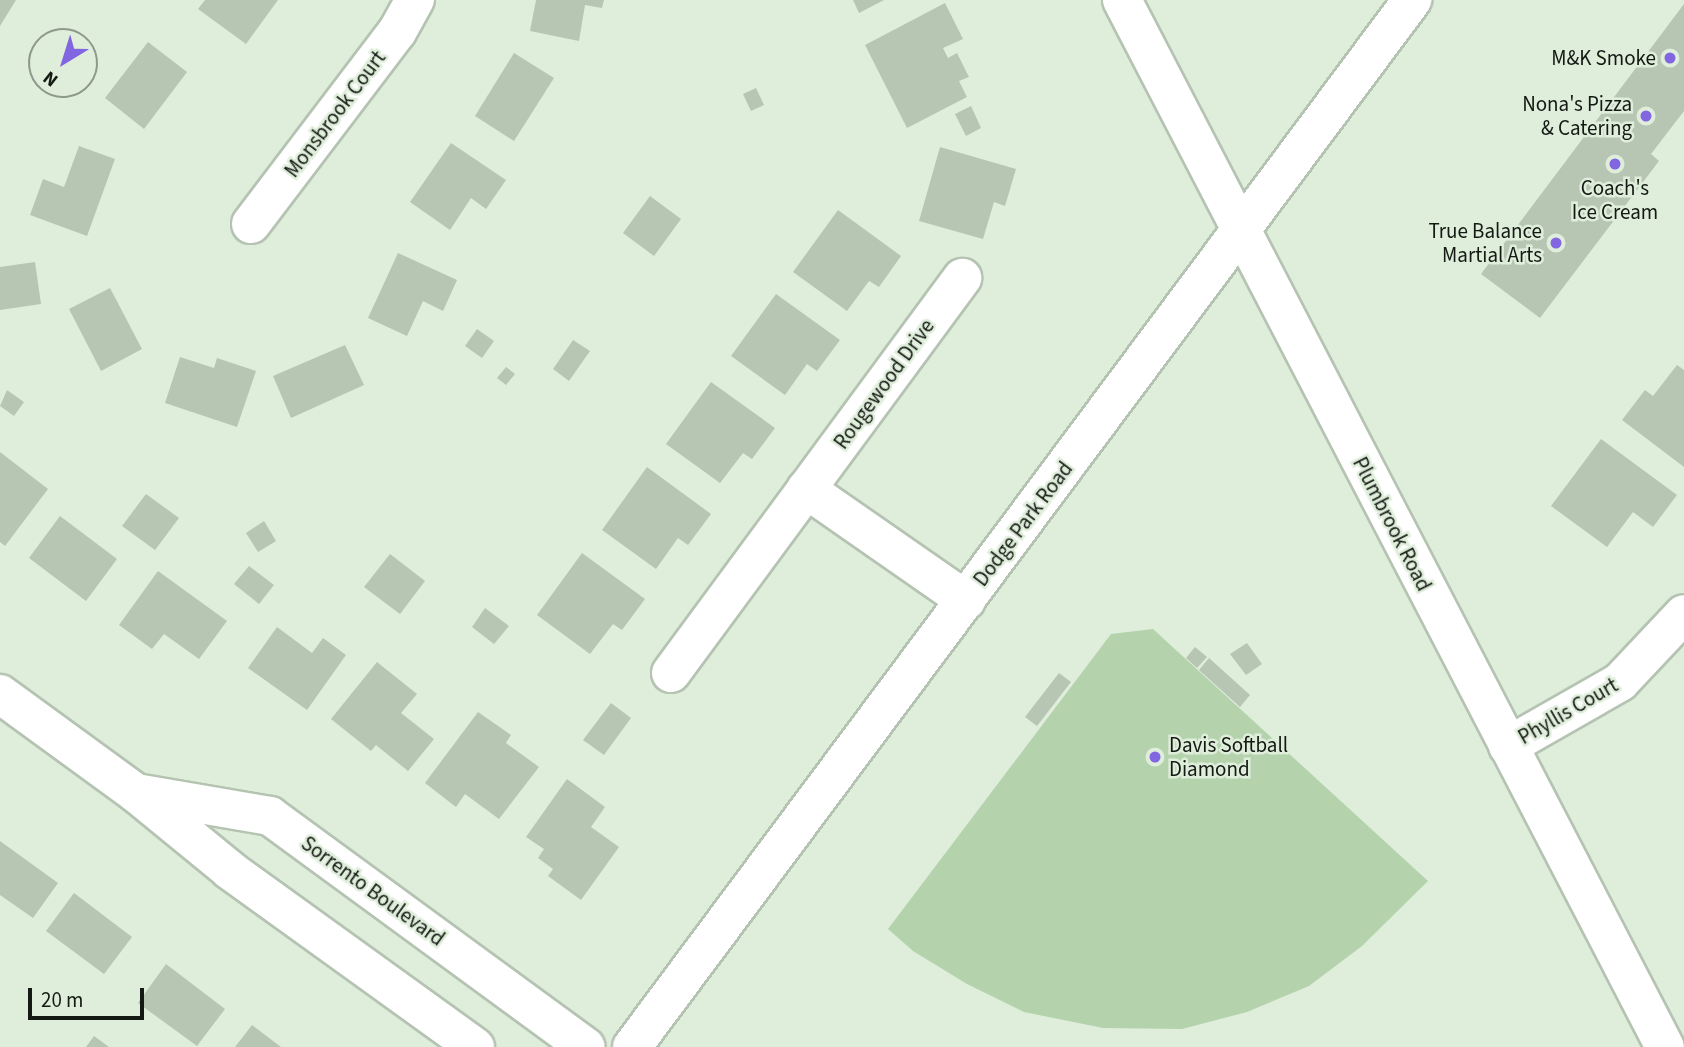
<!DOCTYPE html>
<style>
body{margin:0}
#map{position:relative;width:1684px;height:1047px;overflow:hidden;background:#dfeddb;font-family:"Source Sans 3",sans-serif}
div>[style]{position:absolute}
.green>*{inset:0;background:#b4d3ad}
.building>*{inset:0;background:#b7c5b3}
.roads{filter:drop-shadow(2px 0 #b5c3b2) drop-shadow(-2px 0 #b5c3b2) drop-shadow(0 2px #b5c3b2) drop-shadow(0 -2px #b5c3b2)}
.minor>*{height:38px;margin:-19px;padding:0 19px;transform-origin:19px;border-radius:19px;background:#fff}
.tertiary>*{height:38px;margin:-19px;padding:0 19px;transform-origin:19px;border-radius:19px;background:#fff}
.dots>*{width:19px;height:19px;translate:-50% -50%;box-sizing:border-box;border:4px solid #dfeddb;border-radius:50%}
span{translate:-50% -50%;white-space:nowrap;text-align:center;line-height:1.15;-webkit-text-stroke:5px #dfeddb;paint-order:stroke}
.poi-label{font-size:21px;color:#141913}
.right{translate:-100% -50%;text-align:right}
.left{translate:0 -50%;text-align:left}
.street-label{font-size:21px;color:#141913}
.north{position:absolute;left:28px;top:28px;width:70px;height:70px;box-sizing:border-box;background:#dfeddb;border:2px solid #8e988b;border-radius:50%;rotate:218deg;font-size:19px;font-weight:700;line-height:28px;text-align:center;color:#141913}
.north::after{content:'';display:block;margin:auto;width:24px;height:32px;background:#8266e1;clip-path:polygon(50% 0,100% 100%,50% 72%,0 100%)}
.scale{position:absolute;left:28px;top:988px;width:116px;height:32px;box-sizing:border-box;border:4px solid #141913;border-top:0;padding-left:9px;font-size:21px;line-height:24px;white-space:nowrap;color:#141913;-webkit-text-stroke:5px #dfeddb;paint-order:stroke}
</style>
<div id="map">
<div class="green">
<i style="clip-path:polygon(1153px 629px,1428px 881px,1362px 946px,1309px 986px,1247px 1012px,1182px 1029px,1103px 1028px,1024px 1012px,967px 984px,913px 951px,888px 929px,1111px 634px)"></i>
</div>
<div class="building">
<i style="clip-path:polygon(0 0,16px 0,0 26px)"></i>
<i style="clip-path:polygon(205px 0,278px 0,246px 44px,198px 9px)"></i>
<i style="clip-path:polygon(536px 0,604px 0,602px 8px,585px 5px,579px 41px,530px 31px)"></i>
<i style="clip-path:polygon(853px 0,884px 0,859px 13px)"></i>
<i style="clip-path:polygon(945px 3px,963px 39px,943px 48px,948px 58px,957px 53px,969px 77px,959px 81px,967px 97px,907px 128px,865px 45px)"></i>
<i style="clip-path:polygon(1684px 4px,1684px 111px,1651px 154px,1659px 161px,1540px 318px,1481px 274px)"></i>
<i style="clip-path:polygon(148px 42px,187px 72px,144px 129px,105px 98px)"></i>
<i style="clip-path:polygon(514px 53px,554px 78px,514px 141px,475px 116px)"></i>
<i style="clip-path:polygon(756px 88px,764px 105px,751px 111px,743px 94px)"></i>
<i style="clip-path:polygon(971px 106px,981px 128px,966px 136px,955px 114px)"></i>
<i style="clip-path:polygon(451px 143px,506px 180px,486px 209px,471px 198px,450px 230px,410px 202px)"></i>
<i style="clip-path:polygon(79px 146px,115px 159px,87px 236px,30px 215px,43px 179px,64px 187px)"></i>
<i style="clip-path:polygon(940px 147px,1016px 169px,1005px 206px,994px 202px,983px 239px,919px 221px)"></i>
<i style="clip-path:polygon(650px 196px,681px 219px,654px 256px,623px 233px)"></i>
<i style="clip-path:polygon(838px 210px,901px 256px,879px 287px,869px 281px,847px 311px,793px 272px)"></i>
<i style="clip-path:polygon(398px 253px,457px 280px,443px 311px,423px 301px,407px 336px,368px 318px)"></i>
<i style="clip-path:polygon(35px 262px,41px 304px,0 310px,0 267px)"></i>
<i style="clip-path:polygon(110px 288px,142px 349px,101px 371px,69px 309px)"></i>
<i style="clip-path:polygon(776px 294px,840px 340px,817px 371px,807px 364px,785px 395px,731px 356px)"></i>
<i style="clip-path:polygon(477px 329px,494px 341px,482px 358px,465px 346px)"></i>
<i style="clip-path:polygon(573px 340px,590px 351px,569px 381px,553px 369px)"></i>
<i style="clip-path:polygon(345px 345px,364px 385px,291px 418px,273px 376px)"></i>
<i style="clip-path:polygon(180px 357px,214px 368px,217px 358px,256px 371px,237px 427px,165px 403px)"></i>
<i style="clip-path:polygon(1677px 365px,1684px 370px,1684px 467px,1622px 420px,1645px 390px,1653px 396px)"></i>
<i style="clip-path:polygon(506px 367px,515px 374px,506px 385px,497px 378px)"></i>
<i style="clip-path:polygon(711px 382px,775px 428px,752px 459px,743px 453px,720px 483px,666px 444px)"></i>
<i style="clip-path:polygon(7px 390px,24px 402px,14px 416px,0 406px)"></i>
<i style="clip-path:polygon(1601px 439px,1677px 495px,1653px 527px,1633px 512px,1607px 547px,1551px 506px)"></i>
<i style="clip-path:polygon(0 452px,48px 489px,5px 546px,0 542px)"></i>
<i style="clip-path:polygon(647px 467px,711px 514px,688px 545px,678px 538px,656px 569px,602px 530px)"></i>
<i style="clip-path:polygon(146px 494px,179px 518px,155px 550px,122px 526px)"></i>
<i style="clip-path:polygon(60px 516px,117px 559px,86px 601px,29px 558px)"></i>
<i style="clip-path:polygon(264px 521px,276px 541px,258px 552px,246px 533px)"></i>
<i style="clip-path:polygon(582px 553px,645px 599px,622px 630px,613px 624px,590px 654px,537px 615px)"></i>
<i style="clip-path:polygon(390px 554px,425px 581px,400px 614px,364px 587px)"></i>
<i style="clip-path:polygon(249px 566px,274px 585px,259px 604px,234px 584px)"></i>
<i style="clip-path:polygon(158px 571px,227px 621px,199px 659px,164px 634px,152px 649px,119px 625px)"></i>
<i style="clip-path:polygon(485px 608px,509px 626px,494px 644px,472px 627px)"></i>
<i style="clip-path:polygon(277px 627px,312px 653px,323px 638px,346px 655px,307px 710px,248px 668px)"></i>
<i style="clip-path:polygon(1247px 643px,1262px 664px,1246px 675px,1230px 654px)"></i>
<i style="clip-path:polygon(1195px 647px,1207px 657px,1197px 668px,1186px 658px)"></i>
<i style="clip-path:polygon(1209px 658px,1250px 695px,1240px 707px,1199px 670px)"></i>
<i style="clip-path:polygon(377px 662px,417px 694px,401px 713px,434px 739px,408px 771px,376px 745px,371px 751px,331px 719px)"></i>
<i style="clip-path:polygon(1059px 673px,1071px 682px,1037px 726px,1025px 717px)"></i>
<i style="clip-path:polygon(611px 703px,631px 718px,604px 755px,583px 740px)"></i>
<i style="clip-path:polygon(478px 712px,511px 735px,506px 743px,539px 767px,499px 819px,465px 794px,456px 807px,425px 783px)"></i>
<i style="clip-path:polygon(567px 779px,605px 807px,591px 827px,619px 847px,581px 900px,548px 876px,553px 869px,538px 858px,544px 849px,526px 837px)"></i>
<i style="clip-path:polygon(0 841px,58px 883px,33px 918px,0 895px)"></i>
<i style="clip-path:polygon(74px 893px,132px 937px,104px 974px,46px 931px)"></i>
<i style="clip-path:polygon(166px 964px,225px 1009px,197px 1046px,138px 1003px)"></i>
<i style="clip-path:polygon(252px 1025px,281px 1047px,235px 1047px)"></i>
<i style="clip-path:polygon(94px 1036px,109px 1047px,86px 1047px)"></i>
</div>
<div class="roads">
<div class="minor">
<i style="left:251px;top:224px;width:241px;rotate:-52.8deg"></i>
<i style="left:397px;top:32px;width:37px;rotate:-61deg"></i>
<i style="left:806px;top:489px;width:195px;rotate:34.8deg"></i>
<i style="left:671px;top:673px;width:491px;rotate:-53.6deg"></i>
<i style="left:0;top:694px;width:168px;rotate:36.1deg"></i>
<i style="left:1508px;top:746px;width:129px;rotate:-29.7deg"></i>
<i style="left:1620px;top:682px;width:93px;rotate:-46.7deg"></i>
<i style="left:475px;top:1047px;width:302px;rotate:-144.2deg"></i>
<i style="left:230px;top:870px;width:122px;rotate:-140.7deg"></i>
<i style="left:136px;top:793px;width:136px;rotate:9.7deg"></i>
<i style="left:270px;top:816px;width:391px;rotate:36.2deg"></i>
</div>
<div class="tertiary">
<i style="left:1122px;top:0;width:1179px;rotate:62.59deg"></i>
<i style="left:632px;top:1047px;width:1306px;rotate:-53.31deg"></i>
</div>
</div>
<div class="dots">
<i style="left:1670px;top:58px;background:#8266e1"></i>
<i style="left:1646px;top:116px;background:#8266e1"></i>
<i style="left:1615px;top:164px;background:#8266e1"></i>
<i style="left:1556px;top:243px;background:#8266e1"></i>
<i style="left:1155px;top:757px;background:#8266e1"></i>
</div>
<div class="poi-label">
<span class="right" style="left:1656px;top:58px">M&amp;K Smoke</span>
<span class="right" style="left:1632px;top:116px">Nona's Pizza<br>&amp; Catering</span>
<span style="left:1615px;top:200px">Coach's<br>Ice Cream</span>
<span class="right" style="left:1542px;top:243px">True Balance<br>Martial Arts</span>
<span class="left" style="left:1169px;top:757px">Davis Softball<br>Diamond</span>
</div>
<div class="street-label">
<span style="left:335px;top:114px;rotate:-53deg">Monsbrook Court</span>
<span style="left:884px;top:384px;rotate:-54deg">Rougewood Drive</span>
<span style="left:1023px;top:524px;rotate:-53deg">Dodge Park Road</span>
<span style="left:1392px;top:524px;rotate:63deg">Plumbrook Road</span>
<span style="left:1568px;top:711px;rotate:-30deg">Phyllis Court</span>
<span style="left:373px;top:891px;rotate:36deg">Sorrento Boulevard</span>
</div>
<div class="north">N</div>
<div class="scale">20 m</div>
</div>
